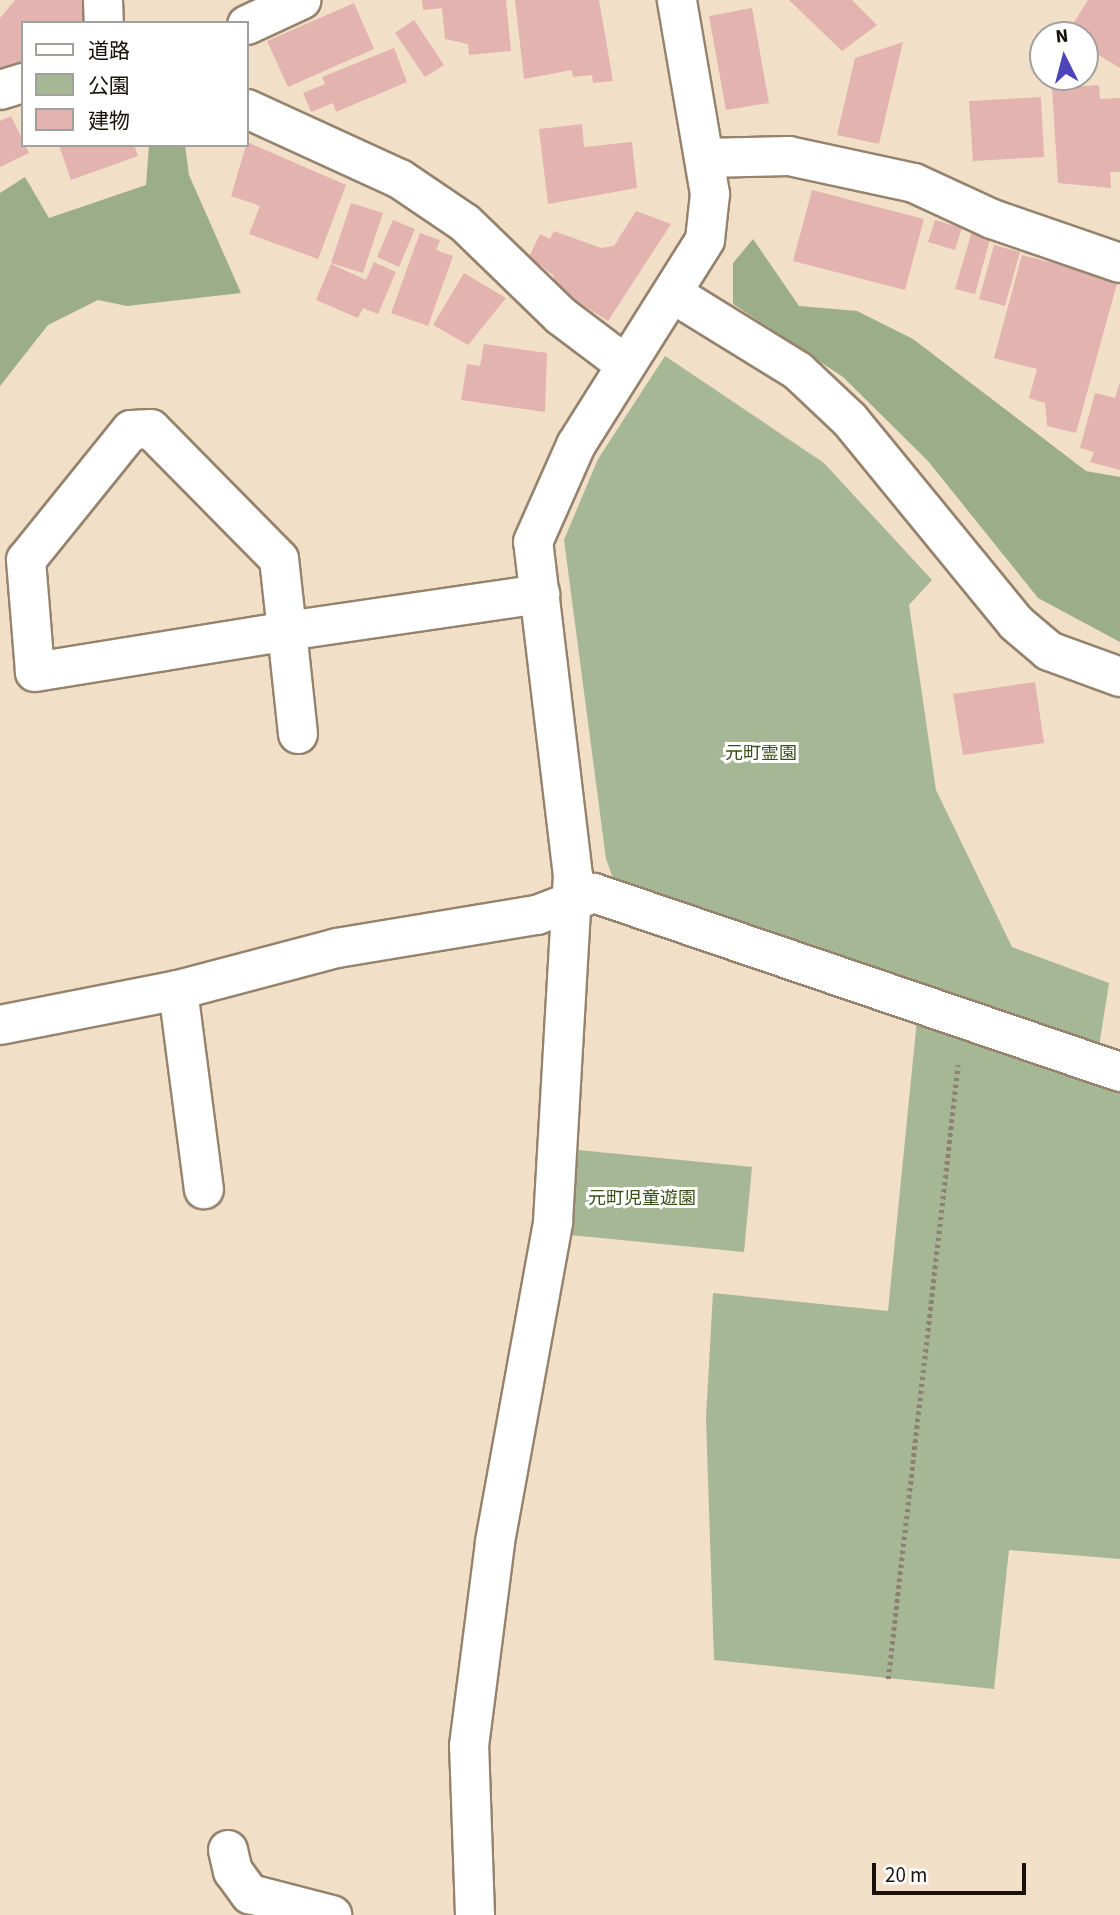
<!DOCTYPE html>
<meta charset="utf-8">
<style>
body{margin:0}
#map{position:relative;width:1120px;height:1915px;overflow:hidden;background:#f2dfc8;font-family:"Source Sans 3","Noto Sans JP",sans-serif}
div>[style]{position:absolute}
.green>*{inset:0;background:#a5b795}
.forest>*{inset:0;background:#9bae89}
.building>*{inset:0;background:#e3b3af}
.path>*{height:4.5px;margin-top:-2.25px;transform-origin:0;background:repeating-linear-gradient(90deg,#8e8171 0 3.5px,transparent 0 7px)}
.roads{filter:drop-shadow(2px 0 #95836e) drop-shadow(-2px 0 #95836e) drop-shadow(0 2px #95836e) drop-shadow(0 -2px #95836e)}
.minor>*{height:38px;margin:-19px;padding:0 19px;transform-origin:19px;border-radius:19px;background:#fff}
span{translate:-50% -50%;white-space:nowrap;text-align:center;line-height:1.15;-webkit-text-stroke:6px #fff;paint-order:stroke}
.park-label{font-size:18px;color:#375019}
.legend{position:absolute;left:21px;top:21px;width:228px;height:126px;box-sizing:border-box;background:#fff;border:2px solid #a2a09d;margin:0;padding:9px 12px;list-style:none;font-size:21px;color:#171109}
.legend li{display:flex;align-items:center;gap:14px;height:35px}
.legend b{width:35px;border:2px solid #a2a09d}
.north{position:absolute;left:1029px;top:21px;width:70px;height:70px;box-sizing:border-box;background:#fff;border:2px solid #a2a09d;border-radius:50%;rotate:354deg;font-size:19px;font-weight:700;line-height:28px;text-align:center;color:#171109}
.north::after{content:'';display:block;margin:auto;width:24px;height:32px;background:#4d44ba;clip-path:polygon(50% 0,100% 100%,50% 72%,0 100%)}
.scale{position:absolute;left:872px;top:1863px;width:154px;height:32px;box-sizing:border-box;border:4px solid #171109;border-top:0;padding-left:9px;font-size:21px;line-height:24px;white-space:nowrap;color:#171109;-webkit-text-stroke:5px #fff;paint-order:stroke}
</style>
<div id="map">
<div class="green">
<i style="clip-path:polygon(665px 356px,824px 463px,932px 580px,909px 605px,936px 790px,1012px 947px,1109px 983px,1095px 1072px,1120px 1085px,1120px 1559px,1009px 1550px,994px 1689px,714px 1660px,706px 1418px,713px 1293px,888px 1311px,920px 989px,616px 886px,606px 859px,564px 540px,598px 459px)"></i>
<i style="clip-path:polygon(578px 1150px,752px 1167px,744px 1252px,570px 1235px)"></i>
</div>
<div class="forest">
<i style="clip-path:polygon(149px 145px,185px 145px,189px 175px,241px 293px,127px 306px,98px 300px,48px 325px,0 386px,0 193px,25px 177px,49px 218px,146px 185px)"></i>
<i style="clip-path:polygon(753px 239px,799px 306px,857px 311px,913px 339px,1086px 471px,1120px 477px,1120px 642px,1038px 598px,928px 461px,843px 377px,733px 304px,733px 263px)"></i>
</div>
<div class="building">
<i style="clip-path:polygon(15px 0,95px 0,96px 14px,82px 14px,83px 23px,23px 23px,23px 70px,0 70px,0 18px)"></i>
<i style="clip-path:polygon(422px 0,506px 0,511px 51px,469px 55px,468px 44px,445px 39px,442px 8px,423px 10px)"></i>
<i style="clip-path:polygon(515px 0,599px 0,613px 81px,593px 83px,592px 75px,573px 77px,572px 70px,524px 79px)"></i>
<i style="clip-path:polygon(789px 0,852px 0,877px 25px,842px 51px)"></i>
<i style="clip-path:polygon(1088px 0,1120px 0,1120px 68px,1085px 47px,1085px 35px,1066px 35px)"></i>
<i style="clip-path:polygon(354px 3px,374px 49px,288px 87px,267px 41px)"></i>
<i style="clip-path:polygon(752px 8px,769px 103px,726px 110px,709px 16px)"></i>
<i style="clip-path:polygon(414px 20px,444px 65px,425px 77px,395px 33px)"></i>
<i style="clip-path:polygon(903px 42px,879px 144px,837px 135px,855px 58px)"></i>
<i style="clip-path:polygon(394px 48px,407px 82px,336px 112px,333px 103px,311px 112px,303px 93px,325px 84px,322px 77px)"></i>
<i style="clip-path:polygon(1099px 85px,1100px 99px,1120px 98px,1120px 172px,1110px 172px,1111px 188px,1058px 183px,1052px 88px)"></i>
<i style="clip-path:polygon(1041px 97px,1044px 157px,973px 161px,969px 101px)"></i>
<i style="clip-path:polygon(11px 116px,29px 153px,0 167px,0 121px)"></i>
<i style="clip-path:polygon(582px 124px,584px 147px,632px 142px,637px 188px,548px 204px,539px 129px)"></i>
<i style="clip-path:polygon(247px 142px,346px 185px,318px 259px,249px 234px,260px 206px,231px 196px)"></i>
<i style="clip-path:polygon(59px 145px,134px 145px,138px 156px,71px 180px)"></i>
<i style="clip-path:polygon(812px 190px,924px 219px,905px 290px,793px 261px)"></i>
<i style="clip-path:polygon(351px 203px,383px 213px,363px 273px,331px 263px)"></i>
<i style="clip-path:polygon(636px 211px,671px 224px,608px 321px,556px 288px,553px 275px,529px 257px,540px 234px,550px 239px,554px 231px,601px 248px,614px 246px)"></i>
<i style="clip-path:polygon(393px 220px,415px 229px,399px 267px,377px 257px)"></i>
<i style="clip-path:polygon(935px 220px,962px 228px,955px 250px,928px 242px)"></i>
<i style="clip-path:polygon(972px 231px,991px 236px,975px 294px,955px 289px)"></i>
<i style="clip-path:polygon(420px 233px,440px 240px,436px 250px,453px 256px,428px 326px,391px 313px)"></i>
<i style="clip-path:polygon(994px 245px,1020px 252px,1005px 306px,979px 299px)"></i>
<i style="clip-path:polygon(1022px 255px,1118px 280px,1076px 433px,1047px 426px,1045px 403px,1029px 398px,1037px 369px,994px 358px)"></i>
<i style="clip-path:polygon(374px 262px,396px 272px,378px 314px,363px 308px,358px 318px,316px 300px,331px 264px,366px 280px)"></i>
<i style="clip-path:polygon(464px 273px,506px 298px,468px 345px,433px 325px)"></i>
<i style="clip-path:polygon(484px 344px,547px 353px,545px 412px,461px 400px,467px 364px,480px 366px)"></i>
<i style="clip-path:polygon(1120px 382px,1120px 470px,1090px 462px,1094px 452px,1080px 448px,1095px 393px,1115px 398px)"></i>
<i style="clip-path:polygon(1035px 682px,1044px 743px,963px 755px,953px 694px)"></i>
</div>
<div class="path">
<i style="left:888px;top:1679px;width:618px;rotate:-83.5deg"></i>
</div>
<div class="roads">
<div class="minor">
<i style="left:103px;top:0;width:23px;rotate:88deg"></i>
<i style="left:247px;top:25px;width:60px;rotate:-24.8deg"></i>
<i style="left:0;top:90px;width:24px;rotate:-17deg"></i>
<i style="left:247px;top:109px;width:168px;rotate:24.6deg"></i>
<i style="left:400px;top:179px;width:78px;rotate:34.1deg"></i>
<i style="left:465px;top:223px;width:134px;rotate:44.1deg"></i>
<i style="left:561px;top:316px;width:81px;rotate:37deg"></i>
<i style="left:705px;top:158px;width:84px;rotate:-1.4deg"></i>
<i style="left:789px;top:156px;width:128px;rotate:12.2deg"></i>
<i style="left:914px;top:183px;width:86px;rotate:24.8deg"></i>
<i style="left:992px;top:219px;width:135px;rotate:19deg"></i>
<i style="left:675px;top:295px;width:145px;rotate:31.7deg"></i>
<i style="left:798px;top:371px;width:71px;rotate:43.3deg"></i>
<i style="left:850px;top:420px;width:262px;rotate:50.7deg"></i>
<i style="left:1016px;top:623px;width:43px;rotate:40.3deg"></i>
<i style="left:1049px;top:651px;width:76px;rotate:20.1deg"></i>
<i style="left:298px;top:734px;width:104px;rotate:-96.1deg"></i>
<i style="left:287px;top:631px;width:72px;rotate:-96.3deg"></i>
<i style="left:279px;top:559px;width:182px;rotate:-134.6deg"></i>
<i style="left:151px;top:429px;width:20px;rotate:177deg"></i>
<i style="left:131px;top:430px;width:167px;rotate:128.9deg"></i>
<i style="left:26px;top:560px;width:112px;rotate:85.4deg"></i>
<i style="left:35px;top:672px;width:255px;rotate:-9.2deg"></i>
<i style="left:287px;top:631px;width:256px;rotate:-8.3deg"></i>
<i style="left:178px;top:990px;width:201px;rotate:82.6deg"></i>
<i style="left:0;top:1025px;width:181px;rotate:-11.1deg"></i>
<i style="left:178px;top:990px;width:164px;rotate:-14.8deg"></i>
<i style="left:337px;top:948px;width:203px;rotate:-9.4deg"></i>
<i style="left:537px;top:915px;width:61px;rotate:-21.1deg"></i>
<i style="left:594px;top:893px;width:556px;rotate:18.79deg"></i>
<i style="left:228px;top:1850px;width:22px;rotate:77deg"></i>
<i style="left:233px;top:1871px;width:29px;rotate:54deg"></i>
<i style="left:250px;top:1894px;width:85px;rotate:14.4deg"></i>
<i style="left:475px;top:1915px;width:169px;rotate:-92deg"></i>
<i style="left:469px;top:1746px;width:206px;rotate:-82.7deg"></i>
<i style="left:495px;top:1542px;width:325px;rotate:-79.7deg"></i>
<i style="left:553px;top:1222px;width:347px;rotate:-86.7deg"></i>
<i style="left:573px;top:876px;width:336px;rotate:-96.8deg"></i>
<i style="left:533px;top:542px;width:106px;rotate:-66.1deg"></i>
<i style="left:576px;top:445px;width:242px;rotate:-57.8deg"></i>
<i style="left:705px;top:240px;width:46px;rotate:-83.8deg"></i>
<i style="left:710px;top:194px;width:197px;rotate:-99.7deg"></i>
</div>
</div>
<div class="park-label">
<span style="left:761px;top:754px">元町霊園</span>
<span style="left:642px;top:1199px">元町児童遊園</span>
</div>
<ul class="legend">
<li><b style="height:9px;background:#fff"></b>道路</li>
<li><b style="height:19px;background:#a5b795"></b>公園</li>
<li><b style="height:19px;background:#e3b3af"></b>建物</li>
</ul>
<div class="north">N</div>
<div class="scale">20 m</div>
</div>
